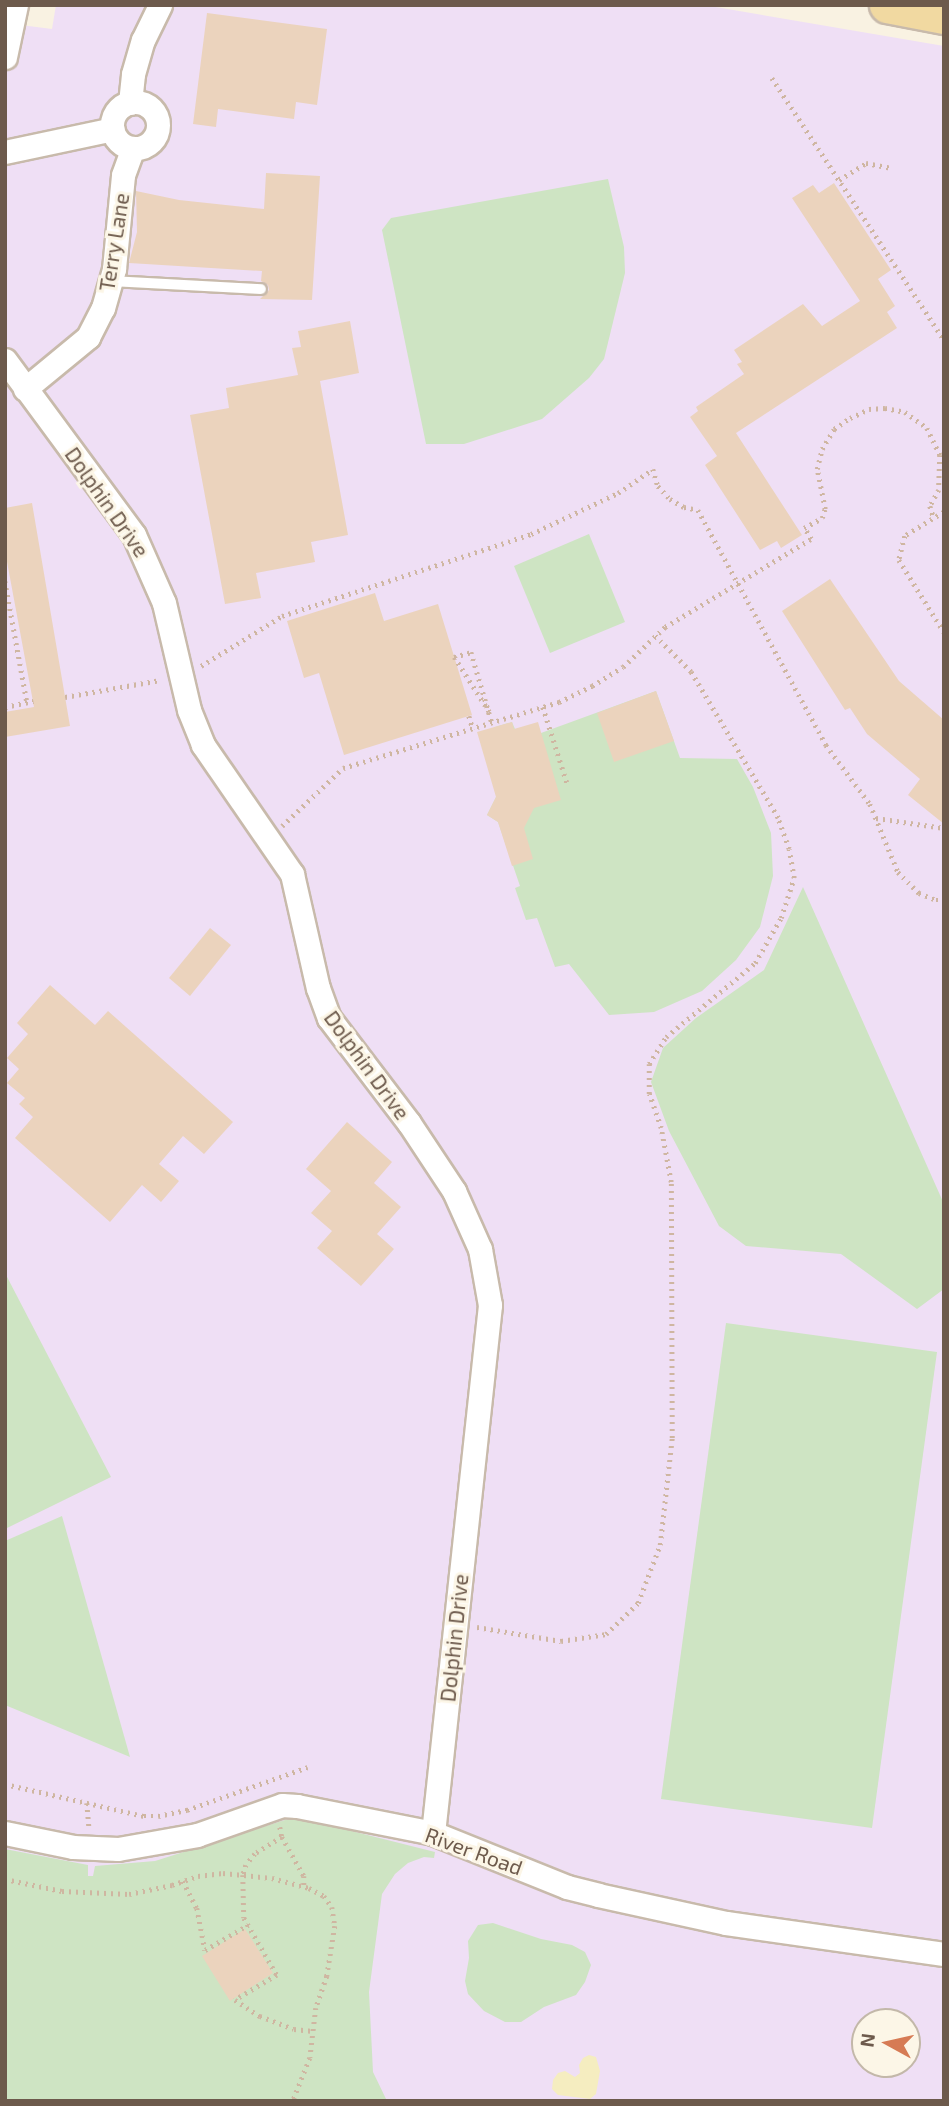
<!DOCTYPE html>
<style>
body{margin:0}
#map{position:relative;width:949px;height:2106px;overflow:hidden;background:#f9f2e2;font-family:"Exo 2",sans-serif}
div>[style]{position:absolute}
.education>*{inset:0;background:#efdff5}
.green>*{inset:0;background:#cee4c3}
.sand>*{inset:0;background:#f5edc0}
.building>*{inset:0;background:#ebd3bd}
.path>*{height:4.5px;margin-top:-2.25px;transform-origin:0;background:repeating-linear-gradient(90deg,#cfb6a1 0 2px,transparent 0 7px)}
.roads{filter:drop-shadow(2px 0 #c8baab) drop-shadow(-2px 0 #c8baab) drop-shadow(0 2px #c8baab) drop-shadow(0 -2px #c8baab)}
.service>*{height:10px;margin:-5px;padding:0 5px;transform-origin:5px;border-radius:5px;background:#fff}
.minor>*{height:23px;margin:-11.5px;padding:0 11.5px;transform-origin:11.5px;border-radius:11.5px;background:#fff}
.minor>.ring{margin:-11.5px;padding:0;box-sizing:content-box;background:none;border:23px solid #fff;border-radius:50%}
.primary>*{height:35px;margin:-17.5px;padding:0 17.5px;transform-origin:17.5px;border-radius:17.5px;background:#f1d9a1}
span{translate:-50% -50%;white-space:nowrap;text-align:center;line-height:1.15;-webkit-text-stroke:6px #fcf6e7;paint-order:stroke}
.street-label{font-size:21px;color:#6d5a4c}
.frame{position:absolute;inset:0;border:7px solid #6d5a4c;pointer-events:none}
.north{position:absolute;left:851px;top:2008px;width:70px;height:70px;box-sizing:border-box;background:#fcf6e7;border:2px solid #c3b8a9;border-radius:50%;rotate:278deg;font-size:19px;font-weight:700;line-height:28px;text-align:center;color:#6d5a4c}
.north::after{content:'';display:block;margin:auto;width:24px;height:32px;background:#d67b54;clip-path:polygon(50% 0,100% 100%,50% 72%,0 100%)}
</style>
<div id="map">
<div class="education">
<i style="clip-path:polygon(evenodd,56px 5px,704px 5px,944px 46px,944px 2101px,5px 2101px,5px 23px,52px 29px,56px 5px,865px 2022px,907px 2022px,907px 2064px,865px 2064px,865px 2022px)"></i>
</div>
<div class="green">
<i style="clip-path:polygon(608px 179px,624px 247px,625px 273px,604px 359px,589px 378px,542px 419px,464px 444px,426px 444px,382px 230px,391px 218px)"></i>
<i style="clip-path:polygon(589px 534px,625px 622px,550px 653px,514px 566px)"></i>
<i style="clip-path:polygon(656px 691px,680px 758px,737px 759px,753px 787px,771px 833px,773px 876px,760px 927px,736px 960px,702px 991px,654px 1012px,609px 1015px,569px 964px,555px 967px,537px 918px,526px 920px,515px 888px,520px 886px,498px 822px,487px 815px,498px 793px,495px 727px,512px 722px,515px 729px,541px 733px)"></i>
<i style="clip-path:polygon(803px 887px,944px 1204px,944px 1289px,917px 1309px,841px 1254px,746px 1246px,719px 1226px,669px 1131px,651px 1082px,663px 1048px,696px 1018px,764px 970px)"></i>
<i style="clip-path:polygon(5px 1273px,111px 1477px,5px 1529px)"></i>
<i style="clip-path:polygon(726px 1323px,937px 1352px,872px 1828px,661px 1799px)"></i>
<i style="clip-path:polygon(62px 1516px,130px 1757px,5px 1705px,5px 1541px)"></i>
<i style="clip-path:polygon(288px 1819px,304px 1819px,435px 1852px,434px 1858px,424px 1857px,408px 1863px,395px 1874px,382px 1894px,369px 1992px,373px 2072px,387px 2101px,5px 2101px,5px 1849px,88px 1865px,88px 1876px,93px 1876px,95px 1866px,155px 1861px)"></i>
<i style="clip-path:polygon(493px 1923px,541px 1939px,572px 1945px,585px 1952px,591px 1965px,585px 1982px,576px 1995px,544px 2007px,521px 2022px,505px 2022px,484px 2011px,468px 1994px,465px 1981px,469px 1958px,468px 1941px,478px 1925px)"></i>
</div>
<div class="sand">
<i style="clip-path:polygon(589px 2055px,596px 2057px,600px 2071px,596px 2094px,590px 2099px,558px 2095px,552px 2089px,553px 2080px,558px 2073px,565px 2071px,575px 2077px,580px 2073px,579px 2065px,583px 2058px)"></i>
</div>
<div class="building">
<i style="clip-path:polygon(207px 13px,327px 29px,317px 105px,296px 102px,294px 119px,218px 109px,216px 127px,193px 124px)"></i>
<i style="clip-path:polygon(266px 173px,320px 176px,312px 300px,260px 299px,269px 290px,268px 285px,261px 281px,262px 271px,129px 263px,137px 232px,136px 191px,179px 200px,264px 209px)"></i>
<i style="clip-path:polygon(834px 183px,891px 270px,878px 279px,895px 306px,887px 312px,897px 328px,736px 433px,802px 535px,781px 548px,777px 541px,760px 550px,705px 465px,717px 456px,690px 417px,698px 411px,696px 407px,744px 374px,737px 364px,742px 362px,734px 350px,803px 304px,822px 326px,860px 301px,792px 198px,813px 185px,819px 193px)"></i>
<i style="clip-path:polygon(350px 321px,359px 373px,320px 381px,348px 535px,311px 542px,315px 562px,256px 573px,261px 598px,225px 604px,190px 415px,229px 408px,226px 388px,298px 375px,292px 348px,301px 347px,298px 331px)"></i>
<i style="clip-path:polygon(32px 503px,70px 726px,5px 737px,5px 712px,34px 707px,5px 551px,5px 508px)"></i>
<i style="clip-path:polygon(830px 579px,899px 681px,944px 720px,944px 824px,908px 795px,920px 779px,867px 734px,850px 708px,845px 710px,782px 611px)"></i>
<i style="clip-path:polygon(375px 593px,384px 621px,438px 604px,472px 715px,344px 755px,319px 673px,304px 678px,287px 621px)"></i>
<i style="clip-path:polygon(656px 691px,674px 741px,614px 762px,597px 713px)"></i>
<i style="clip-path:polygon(512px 722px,514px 729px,538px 722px,561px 800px,534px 808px,524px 828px,533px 859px,512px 866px,498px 822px,487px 815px,496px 797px,477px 732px)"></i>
<i style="clip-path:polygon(210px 928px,231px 945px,190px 996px,169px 978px)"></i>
<i style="clip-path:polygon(50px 985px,95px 1025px,108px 1011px,233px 1122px,204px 1154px,183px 1136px,159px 1164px,179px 1181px,161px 1202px,142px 1185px,110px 1222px,15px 1138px,33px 1117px,19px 1104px,25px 1098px,7px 1083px,19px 1069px,7px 1058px,28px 1034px,17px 1023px)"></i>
<i style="clip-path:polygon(347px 1122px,392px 1162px,374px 1183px,401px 1207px,377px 1234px,394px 1249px,361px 1286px,317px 1248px,332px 1231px,311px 1213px,331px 1191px,306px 1169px)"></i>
<i style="clip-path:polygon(245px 1929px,273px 1973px,230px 2001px,202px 1956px)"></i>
</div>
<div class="path">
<i style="left:772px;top:78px;width:313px;rotate:56.7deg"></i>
<i style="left:839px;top:180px;width:32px;rotate:-32deg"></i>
<i style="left:866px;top:163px;width:25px;rotate:11deg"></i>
<i style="left:944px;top:512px;width:46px;rotate:148.4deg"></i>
<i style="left:905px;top:536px;width:25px;rotate:104deg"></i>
<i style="left:899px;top:560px;width:85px;rotate:58deg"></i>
<i style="left:5px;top:581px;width:123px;rotate:79.7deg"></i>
<i style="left:201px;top:666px;width:95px;rotate:-31.7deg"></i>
<i style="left:282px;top:616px;width:262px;rotate:-18.2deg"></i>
<i style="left:531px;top:534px;width:96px;rotate:-25.2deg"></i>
<i style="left:618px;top:493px;width:42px;rotate:-34.4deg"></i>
<i style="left:653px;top:469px;width:18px;rotate:74deg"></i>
<i style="left:658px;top:486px;width:18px;rotate:47deg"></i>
<i style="left:670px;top:499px;width:16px;rotate:30deg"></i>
<i style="left:684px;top:507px;width:14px;rotate:12deg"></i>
<i style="left:698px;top:510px;width:268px;rotate:61.4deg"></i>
<i style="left:826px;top:745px;width:74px;rotate:53.3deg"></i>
<i style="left:870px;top:804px;width:74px;rotate:67.6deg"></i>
<i style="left:898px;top:872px;width:30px;rotate:45deg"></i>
<i style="left:919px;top:893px;width:18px;rotate:22deg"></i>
<i style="left:936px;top:900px;width:8px"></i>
<i style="left:65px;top:697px;width:97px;rotate:-10.1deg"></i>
<i style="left:5px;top:707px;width:29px;rotate:-12deg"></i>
<i style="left:543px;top:707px;width:83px;rotate:72.4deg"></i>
<i style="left:489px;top:712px;width:65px;rotate:-122.5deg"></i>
<i style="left:454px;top:657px;width:18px;rotate:-16deg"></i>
<i style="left:471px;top:652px;width:74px;rotate:73.5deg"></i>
<i style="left:469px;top:716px;width:14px;rotate:73deg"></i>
<i style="left:876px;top:818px;width:69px;rotate:8.4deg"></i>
<i style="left:282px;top:826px;width:84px;rotate:-43.6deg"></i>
<i style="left:343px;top:768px;width:226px;rotate:-17deg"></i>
<i style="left:559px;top:702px;width:37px;rotate:-26deg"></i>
<i style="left:592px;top:686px;width:36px;rotate:-32deg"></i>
<i style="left:623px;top:667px;width:58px;rotate:-43.6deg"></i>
<i style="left:665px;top:627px;width:170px;rotate:-31.1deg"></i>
<i style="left:811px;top:539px;width:13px;rotate:-122deg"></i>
<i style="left:804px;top:528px;width:21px;rotate:-29deg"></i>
<i style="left:822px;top:518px;width:9px;rotate:-72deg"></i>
<i style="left:825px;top:509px;width:41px;rotate:-101.3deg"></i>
<i style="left:817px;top:469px;width:21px;rotate:-76deg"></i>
<i style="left:822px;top:449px;width:23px;rotate:-59deg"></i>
<i style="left:834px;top:429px;width:19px;rotate:-35deg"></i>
<i style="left:850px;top:418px;width:21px;rotate:-25deg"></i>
<i style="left:869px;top:409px;width:16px;rotate:-4deg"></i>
<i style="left:885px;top:408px;width:20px;rotate:11deg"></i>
<i style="left:905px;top:412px;width:27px;rotate:36deg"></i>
<i style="left:927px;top:428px;width:30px;rotate:64deg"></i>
<i style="left:940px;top:455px;width:35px;rotate:92deg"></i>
<i style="left:939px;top:490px;width:18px;rotate:119deg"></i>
<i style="left:930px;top:506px;width:13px;rotate:72deg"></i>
<i style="left:477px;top:1627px;width:85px;rotate:9.5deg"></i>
<i style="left:561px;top:1641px;width:46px;rotate:-8.8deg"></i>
<i style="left:606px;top:1634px;width:45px;rotate:-44.1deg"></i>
<i style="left:638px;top:1603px;width:62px;rotate:-69.2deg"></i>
<i style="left:660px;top:1545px;width:108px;rotate:-83.6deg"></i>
<i style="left:672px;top:1438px;width:256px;rotate:-90.2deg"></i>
<i style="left:671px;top:1182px;width:55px;rotate:-100.5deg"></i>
<i style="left:661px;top:1128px;width:36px;rotate:-109deg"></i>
<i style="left:649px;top:1094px;width:30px;rotate:-90deg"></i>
<i style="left:649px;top:1064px;width:32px;rotate:-58deg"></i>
<i style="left:666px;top:1037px;width:116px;rotate:-39.7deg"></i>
<i style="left:755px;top:963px;width:52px;rotate:-60deg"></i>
<i style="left:781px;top:918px;width:42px;rotate:-72deg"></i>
<i style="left:794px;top:878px;width:29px;rotate:-100deg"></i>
<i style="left:789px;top:849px;width:33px;rotate:-110deg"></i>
<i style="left:778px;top:818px;width:170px;rotate:-120.8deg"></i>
<i style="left:691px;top:672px;width:51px;rotate:-135deg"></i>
<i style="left:5px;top:1784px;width:143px;rotate:13deg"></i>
<i style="left:144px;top:1816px;width:14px"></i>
<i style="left:158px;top:1816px;width:30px;rotate:-12deg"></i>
<i style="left:187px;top:1810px;width:128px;rotate:-19.6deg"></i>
<i style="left:87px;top:1803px;width:25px;rotate:85deg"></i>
<i style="left:280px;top:1827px;width:10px;rotate:79deg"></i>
<i style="left:282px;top:1837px;width:45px;rotate:60.6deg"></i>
<i style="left:304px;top:1876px;width:10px;rotate:90deg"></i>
<i style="left:282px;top:1837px;width:32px;rotate:148deg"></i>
<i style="left:255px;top:1854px;width:14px;rotate:129deg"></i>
<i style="left:246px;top:1865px;width:10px;rotate:107deg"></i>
<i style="left:243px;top:1875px;width:43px;rotate:88.7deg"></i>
<i style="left:244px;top:1918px;width:66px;rotate:59.9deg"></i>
<i style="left:277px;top:1975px;width:49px;rotate:149.2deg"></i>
<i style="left:235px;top:2000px;width:30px;rotate:33deg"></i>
<i style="left:260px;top:2016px;width:36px;rotate:21deg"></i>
<i style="left:294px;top:2029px;width:19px;rotate:6deg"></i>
<i style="left:5px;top:1879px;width:58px;rotate:11.9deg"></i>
<i style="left:62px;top:1891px;width:67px;rotate:2.6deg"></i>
<i style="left:129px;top:1894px;width:44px;rotate:-11.8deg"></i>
<i style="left:172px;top:1885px;width:28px;rotate:-19deg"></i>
<i style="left:198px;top:1876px;width:25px;rotate:-7deg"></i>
<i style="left:223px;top:1873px;width:49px;rotate:5.8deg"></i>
<i style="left:272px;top:1878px;width:38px;rotate:15deg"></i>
<i style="left:309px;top:1888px;width:17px;rotate:28deg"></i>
<i style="left:324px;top:1896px;width:14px;rotate:54deg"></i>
<i style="left:332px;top:1907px;width:19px;rotate:81deg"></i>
<i style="left:335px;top:1926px;width:51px;rotate:99.1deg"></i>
<i style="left:327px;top:1976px;width:34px;rotate:109deg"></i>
<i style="left:316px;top:2008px;width:50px;rotate:96.8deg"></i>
<i style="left:310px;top:2058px;width:46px;rotate:111.6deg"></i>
<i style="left:183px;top:1881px;width:30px;rotate:63deg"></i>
<i style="left:197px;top:1908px;width:43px;rotate:79.2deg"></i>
<i style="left:205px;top:1950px;width:50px;rotate:-30.2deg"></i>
</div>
<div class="roads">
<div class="service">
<i style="left:111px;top:281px;width:150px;rotate:3.1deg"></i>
</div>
<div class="minor">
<i style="left:5px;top:57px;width:53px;rotate:-78.1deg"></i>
<i class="ring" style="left:112px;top:102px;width:23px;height:23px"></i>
<i style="left:130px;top:103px;width:29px;rotate:-84deg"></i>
<i style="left:133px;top:74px;width:35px;rotate:-74deg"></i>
<i style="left:143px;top:40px;width:39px;rotate:-64deg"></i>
<i style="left:5px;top:152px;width:110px;rotate:-12deg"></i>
<i style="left:5px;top:360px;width:217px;rotate:53.6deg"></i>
<i style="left:134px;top:535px;width:74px;rotate:66.2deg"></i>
<i style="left:164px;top:603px;width:110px;rotate:76.8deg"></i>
<i style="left:189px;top:710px;width:38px;rotate:68deg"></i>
<i style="left:203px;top:745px;width:157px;rotate:55.4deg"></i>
<i style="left:292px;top:874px;width:117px;rotate:77.2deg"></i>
<i style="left:318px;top:988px;width:32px;rotate:70deg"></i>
<i style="left:329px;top:1018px;width:132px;rotate:52.7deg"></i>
<i style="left:409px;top:1123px;width:82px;rotate:56.5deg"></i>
<i style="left:454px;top:1191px;width:64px;rotate:65.9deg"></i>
<i style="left:480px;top:1249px;width:57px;rotate:79.9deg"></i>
<i style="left:490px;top:1305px;width:531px;rotate:96.16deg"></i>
<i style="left:25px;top:389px;width:82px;rotate:-39.5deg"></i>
<i style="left:88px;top:337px;width:33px;rotate:-63deg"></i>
<i style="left:103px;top:308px;width:41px;rotate:-74.2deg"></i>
<i style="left:114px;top:269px;width:94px;rotate:-84.5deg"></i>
<i style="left:123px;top:175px;width:29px;rotate:-70deg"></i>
<i style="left:5px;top:1833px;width:69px;rotate:11.6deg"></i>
<i style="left:73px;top:1847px;width:45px;rotate:2.5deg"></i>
<i style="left:118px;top:1849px;width:80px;rotate:-10deg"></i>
<i style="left:197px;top:1835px;width:90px;rotate:-19.4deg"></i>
<i style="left:282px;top:1805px;width:15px;rotate:4deg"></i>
<i style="left:297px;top:1806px;width:139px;rotate:11.2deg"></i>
<i style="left:433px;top:1833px;width:144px;rotate:21.9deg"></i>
<i style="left:567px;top:1887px;width:32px;rotate:14deg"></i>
<i style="left:598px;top:1895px;width:131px;rotate:12.3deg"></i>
<i style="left:726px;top:1923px;width:220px;rotate:8.1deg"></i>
</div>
<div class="primary">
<i style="left:887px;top:5px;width:58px;rotate:10.9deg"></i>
</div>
</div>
<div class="street-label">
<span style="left:114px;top:242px;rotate:-81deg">Terry Lane</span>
<span style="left:107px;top:502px;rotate:55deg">Dolphin Drive</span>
<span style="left:367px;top:1065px;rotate:54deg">Dolphin Drive</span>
<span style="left:454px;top:1638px;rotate:-84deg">Dolphin Drive</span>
<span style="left:474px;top:1851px;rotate:20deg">River Road</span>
</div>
<div class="frame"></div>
<div class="north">N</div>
</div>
